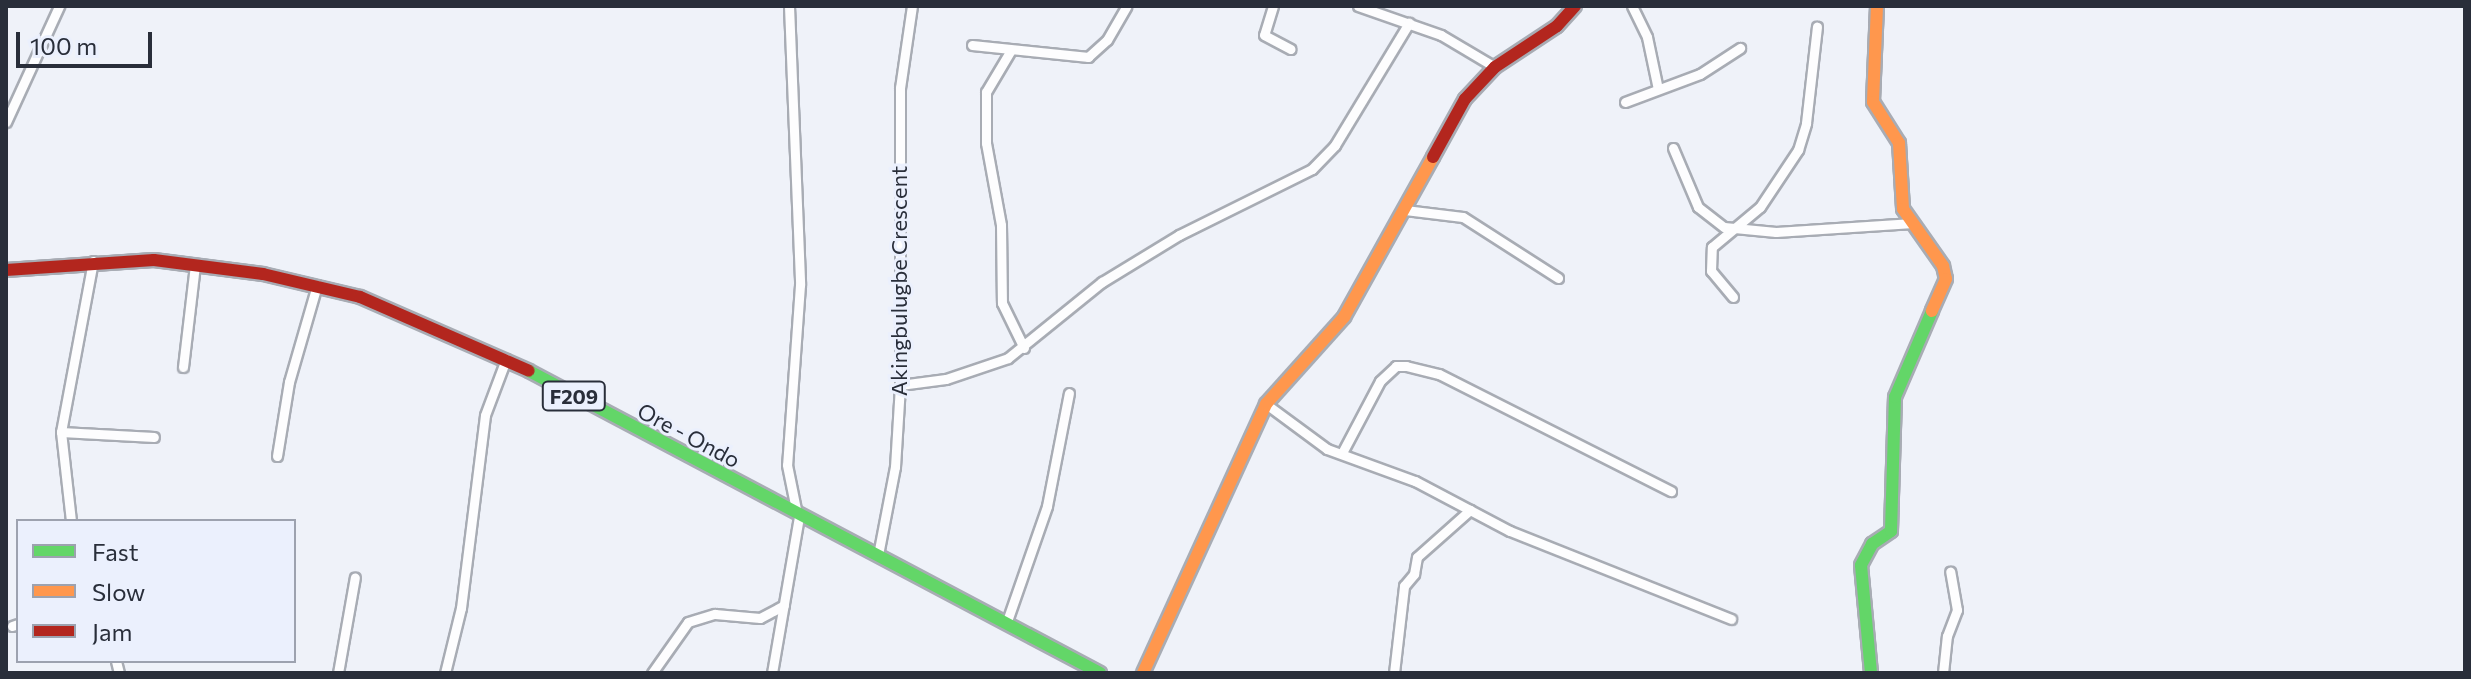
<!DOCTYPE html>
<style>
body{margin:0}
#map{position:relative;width:2471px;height:679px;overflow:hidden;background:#eff2f9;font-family:Commissioner,sans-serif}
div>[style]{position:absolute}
.roads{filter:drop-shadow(2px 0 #a8acb4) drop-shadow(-2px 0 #a8acb4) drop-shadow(0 2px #a8acb4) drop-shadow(0 -2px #a8acb4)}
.street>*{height:9px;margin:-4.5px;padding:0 4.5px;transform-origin:4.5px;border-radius:4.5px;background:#fdfdfe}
.fast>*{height:12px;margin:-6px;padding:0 6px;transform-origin:6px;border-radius:6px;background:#63d668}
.slow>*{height:12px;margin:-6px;padding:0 6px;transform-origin:6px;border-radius:6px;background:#ff974d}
.jam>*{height:12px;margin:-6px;padding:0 6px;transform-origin:6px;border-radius:6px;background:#b3261e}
span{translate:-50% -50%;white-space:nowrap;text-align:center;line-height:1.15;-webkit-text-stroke:6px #ebf0fd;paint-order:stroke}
.shield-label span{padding:2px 6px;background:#ebf0fd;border:2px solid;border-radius:6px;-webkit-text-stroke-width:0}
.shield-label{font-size:20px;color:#292e3a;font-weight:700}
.street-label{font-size:22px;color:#292e3a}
.frame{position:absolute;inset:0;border:8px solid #292e3a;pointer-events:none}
.legend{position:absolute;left:16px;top:519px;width:280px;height:144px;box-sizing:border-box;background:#ebf0fd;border:2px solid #9da2af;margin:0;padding:10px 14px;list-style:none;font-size:24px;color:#292e3a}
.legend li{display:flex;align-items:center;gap:16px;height:40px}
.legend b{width:40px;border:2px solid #9da2af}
.scale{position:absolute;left:16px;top:32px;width:136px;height:36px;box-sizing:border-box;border:4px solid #292e3a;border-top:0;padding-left:10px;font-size:24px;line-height:28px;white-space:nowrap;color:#292e3a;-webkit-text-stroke:6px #ebf0fd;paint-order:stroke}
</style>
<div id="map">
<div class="roads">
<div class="street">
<i style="left:789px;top:6px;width:279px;rotate:87.7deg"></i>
<i style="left:800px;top:285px;width:180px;rotate:94.1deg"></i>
<i style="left:787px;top:465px;width:50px;rotate:78.5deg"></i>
<i style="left:1273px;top:6px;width:30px;rotate:107deg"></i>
<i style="left:1264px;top:35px;width:30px;rotate:28deg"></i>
<i style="left:1358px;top:6px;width:88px;rotate:19.3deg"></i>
<i style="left:1441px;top:35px;width:63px;rotate:30.7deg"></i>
<i style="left:1632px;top:6px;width:34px;rotate:64deg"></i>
<i style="left:1647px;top:37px;width:53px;rotate:78.1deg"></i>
<i style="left:972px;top:45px;width:117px;rotate:5.9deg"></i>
<i style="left:1088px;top:57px;width:25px;rotate:-42deg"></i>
<i style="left:1107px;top:40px;width:39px;rotate:-60deg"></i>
<i style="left:1011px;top:50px;width:49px;rotate:120.8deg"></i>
<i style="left:986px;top:92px;width:51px;rotate:90deg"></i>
<i style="left:986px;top:143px;width:83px;rotate:79.6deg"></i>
<i style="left:1001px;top:225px;width:78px;rotate:89.3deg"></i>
<i style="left:1002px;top:303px;width:50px;rotate:63.9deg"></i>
<i style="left:1625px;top:102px;width:80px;rotate:-20.5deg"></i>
<i style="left:1700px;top:74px;width:48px;rotate:-33deg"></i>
<i style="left:6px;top:122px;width:128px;rotate:-65.4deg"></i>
<i style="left:1673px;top:148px;width:64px;rotate:67deg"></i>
<i style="left:1698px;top:207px;width:33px;rotate:38deg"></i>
<i style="left:1724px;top:227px;width:52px;rotate:5.5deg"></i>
<i style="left:1776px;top:232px;width:137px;rotate:-3.8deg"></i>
<i style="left:1405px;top:210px;width:58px;rotate:6.9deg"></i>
<i style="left:1463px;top:217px;width:113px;rotate:32.7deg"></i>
<i style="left:1733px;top:297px;width:34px;rotate:-130deg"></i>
<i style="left:1711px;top:271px;width:24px;rotate:-88deg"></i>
<i style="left:1712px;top:247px;width:62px;rotate:-39.8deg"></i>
<i style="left:1760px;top:207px;width:69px;rotate:-56.3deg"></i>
<i style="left:1798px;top:150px;width:28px;rotate:-73deg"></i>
<i style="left:1806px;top:123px;width:97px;rotate:-83.5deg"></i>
<i style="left:183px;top:367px;width:103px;rotate:-83.3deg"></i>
<i style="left:900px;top:385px;width:46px;rotate:-7.4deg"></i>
<i style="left:946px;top:379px;width:65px;rotate:-18.7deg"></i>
<i style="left:1008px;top:358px;width:121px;rotate:-39deg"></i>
<i style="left:1102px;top:282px;width:90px;rotate:-31.4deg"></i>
<i style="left:1179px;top:235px;width:148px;rotate:-26.4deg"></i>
<i style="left:1312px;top:169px;width:33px;rotate:-46deg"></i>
<i style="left:1335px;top:145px;width:143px;rotate:-58.8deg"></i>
<i style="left:1266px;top:404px;width:76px;rotate:36.4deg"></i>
<i style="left:1327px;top:449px;width:94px;rotate:20deg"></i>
<i style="left:1415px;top:481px;width:107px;rotate:27.8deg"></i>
<i style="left:1510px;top:531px;width:238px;rotate:21.7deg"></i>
<i style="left:61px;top:432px;width:93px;rotate:3.1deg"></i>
<i style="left:1343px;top:451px;width:79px;rotate:-62.1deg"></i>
<i style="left:1380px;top:381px;width:22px;rotate:-43deg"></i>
<i style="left:1396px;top:366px;width:10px"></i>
<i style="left:1406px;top:366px;width:34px;rotate:14deg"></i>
<i style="left:1439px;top:374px;width:260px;rotate:26.8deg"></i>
<i style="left:277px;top:456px;width:75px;rotate:-80.8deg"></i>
<i style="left:289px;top:382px;width:101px;rotate:-73.9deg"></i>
<i style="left:71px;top:521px;width:90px;rotate:-96.4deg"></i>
<i style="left:61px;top:432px;width:174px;rotate:-79.4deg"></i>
<i style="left:878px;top:555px;width:90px;rotate:-79.1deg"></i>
<i style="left:895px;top:467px;width:82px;rotate:-86.5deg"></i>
<i style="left:900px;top:385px;width:297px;rotate:-90deg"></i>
<i style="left:900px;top:88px;width:83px;rotate:-81.7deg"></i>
<i style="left:1006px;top:624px;width:125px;rotate:-70.8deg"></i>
<i style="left:1047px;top:506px;width:115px;rotate:-79deg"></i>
<i style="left:12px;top:626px;width:6px;rotate:-18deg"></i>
<i style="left:116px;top:661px;width:12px;rotate:76deg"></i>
<i style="left:338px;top:673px;width:97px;rotate:-80deg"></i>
<i style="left:445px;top:673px;width:67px;rotate:-76.2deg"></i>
<i style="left:461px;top:608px;width:194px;rotate:-82.9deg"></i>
<i style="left:485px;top:415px;width:60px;rotate:-69.4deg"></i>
<i style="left:652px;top:673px;width:62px;rotate:-54.8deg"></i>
<i style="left:688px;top:622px;width:28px;rotate:-17deg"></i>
<i style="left:715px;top:614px;width:45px;rotate:5.1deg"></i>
<i style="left:760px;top:618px;width:27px;rotate:-28deg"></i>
<i style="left:772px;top:673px;width:159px;rotate:-80.2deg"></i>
<i style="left:1394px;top:673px;width:88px;rotate:-83.4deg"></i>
<i style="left:1404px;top:586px;width:16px;rotate:-50deg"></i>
<i style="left:1414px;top:574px;width:17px;rotate:-80deg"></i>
<i style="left:1417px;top:557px;width:71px;rotate:-41.6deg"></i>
<i style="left:1943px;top:673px;width:37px;rotate:-84deg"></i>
<i style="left:1947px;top:636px;width:28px;rotate:-69deg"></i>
<i style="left:1957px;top:610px;width:39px;rotate:-100deg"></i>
</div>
<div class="fast">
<i style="left:529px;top:371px;width:646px;rotate:27.87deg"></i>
<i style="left:1871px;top:673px;width:108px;rotate:-95.3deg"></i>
<i style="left:1861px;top:565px;width:24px;rotate:-62deg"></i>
<i style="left:1872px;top:544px;width:23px;rotate:-34deg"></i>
<i style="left:1891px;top:531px;width:134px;rotate:-88.3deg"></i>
<i style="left:1895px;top:397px;width:94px;rotate:-66.7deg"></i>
</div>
<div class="slow">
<i style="left:1877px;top:6px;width:96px;rotate:92.4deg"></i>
<i style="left:1873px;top:102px;width:49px;rotate:57.6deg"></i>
<i style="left:1899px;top:143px;width:66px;rotate:86.5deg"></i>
<i style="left:1903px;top:209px;width:70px;rotate:54.9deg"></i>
<i style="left:1943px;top:266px;width:13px;rotate:77deg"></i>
<i style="left:1946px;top:279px;width:35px;rotate:114deg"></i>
<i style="left:1143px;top:673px;width:296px;rotate:-65.4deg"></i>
<i style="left:1266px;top:404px;width:117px;rotate:-48.1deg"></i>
<i style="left:1344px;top:317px;width:183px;rotate:-60.9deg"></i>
</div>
<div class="jam">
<i style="left:1433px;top:157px;width:66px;rotate:-61.1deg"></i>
<i style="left:1465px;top:99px;width:44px;rotate:-46.8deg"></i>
<i style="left:1495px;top:67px;width:74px;rotate:-33.5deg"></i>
<i style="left:1557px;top:26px;width:27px;rotate:-48deg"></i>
<i style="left:6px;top:270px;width:148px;rotate:-3.9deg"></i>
<i style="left:154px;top:260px;width:110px;rotate:7.3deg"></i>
<i style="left:263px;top:274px;width:100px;rotate:13.3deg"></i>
<i style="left:360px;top:297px;width:184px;rotate:23.6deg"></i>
</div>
</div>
<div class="shield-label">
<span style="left:574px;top:396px">F209</span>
</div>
<div class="street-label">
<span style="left:899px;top:281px;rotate:-90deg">Akingbulugbe Crescent</span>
<span style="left:689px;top:435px;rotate:28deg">Ore - Ondo</span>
</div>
<div class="frame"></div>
<ul class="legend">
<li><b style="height:10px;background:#63d668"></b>Fast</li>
<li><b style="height:10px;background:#ff974d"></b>Slow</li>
<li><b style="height:10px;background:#b3261e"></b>Jam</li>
</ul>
<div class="scale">100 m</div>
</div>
